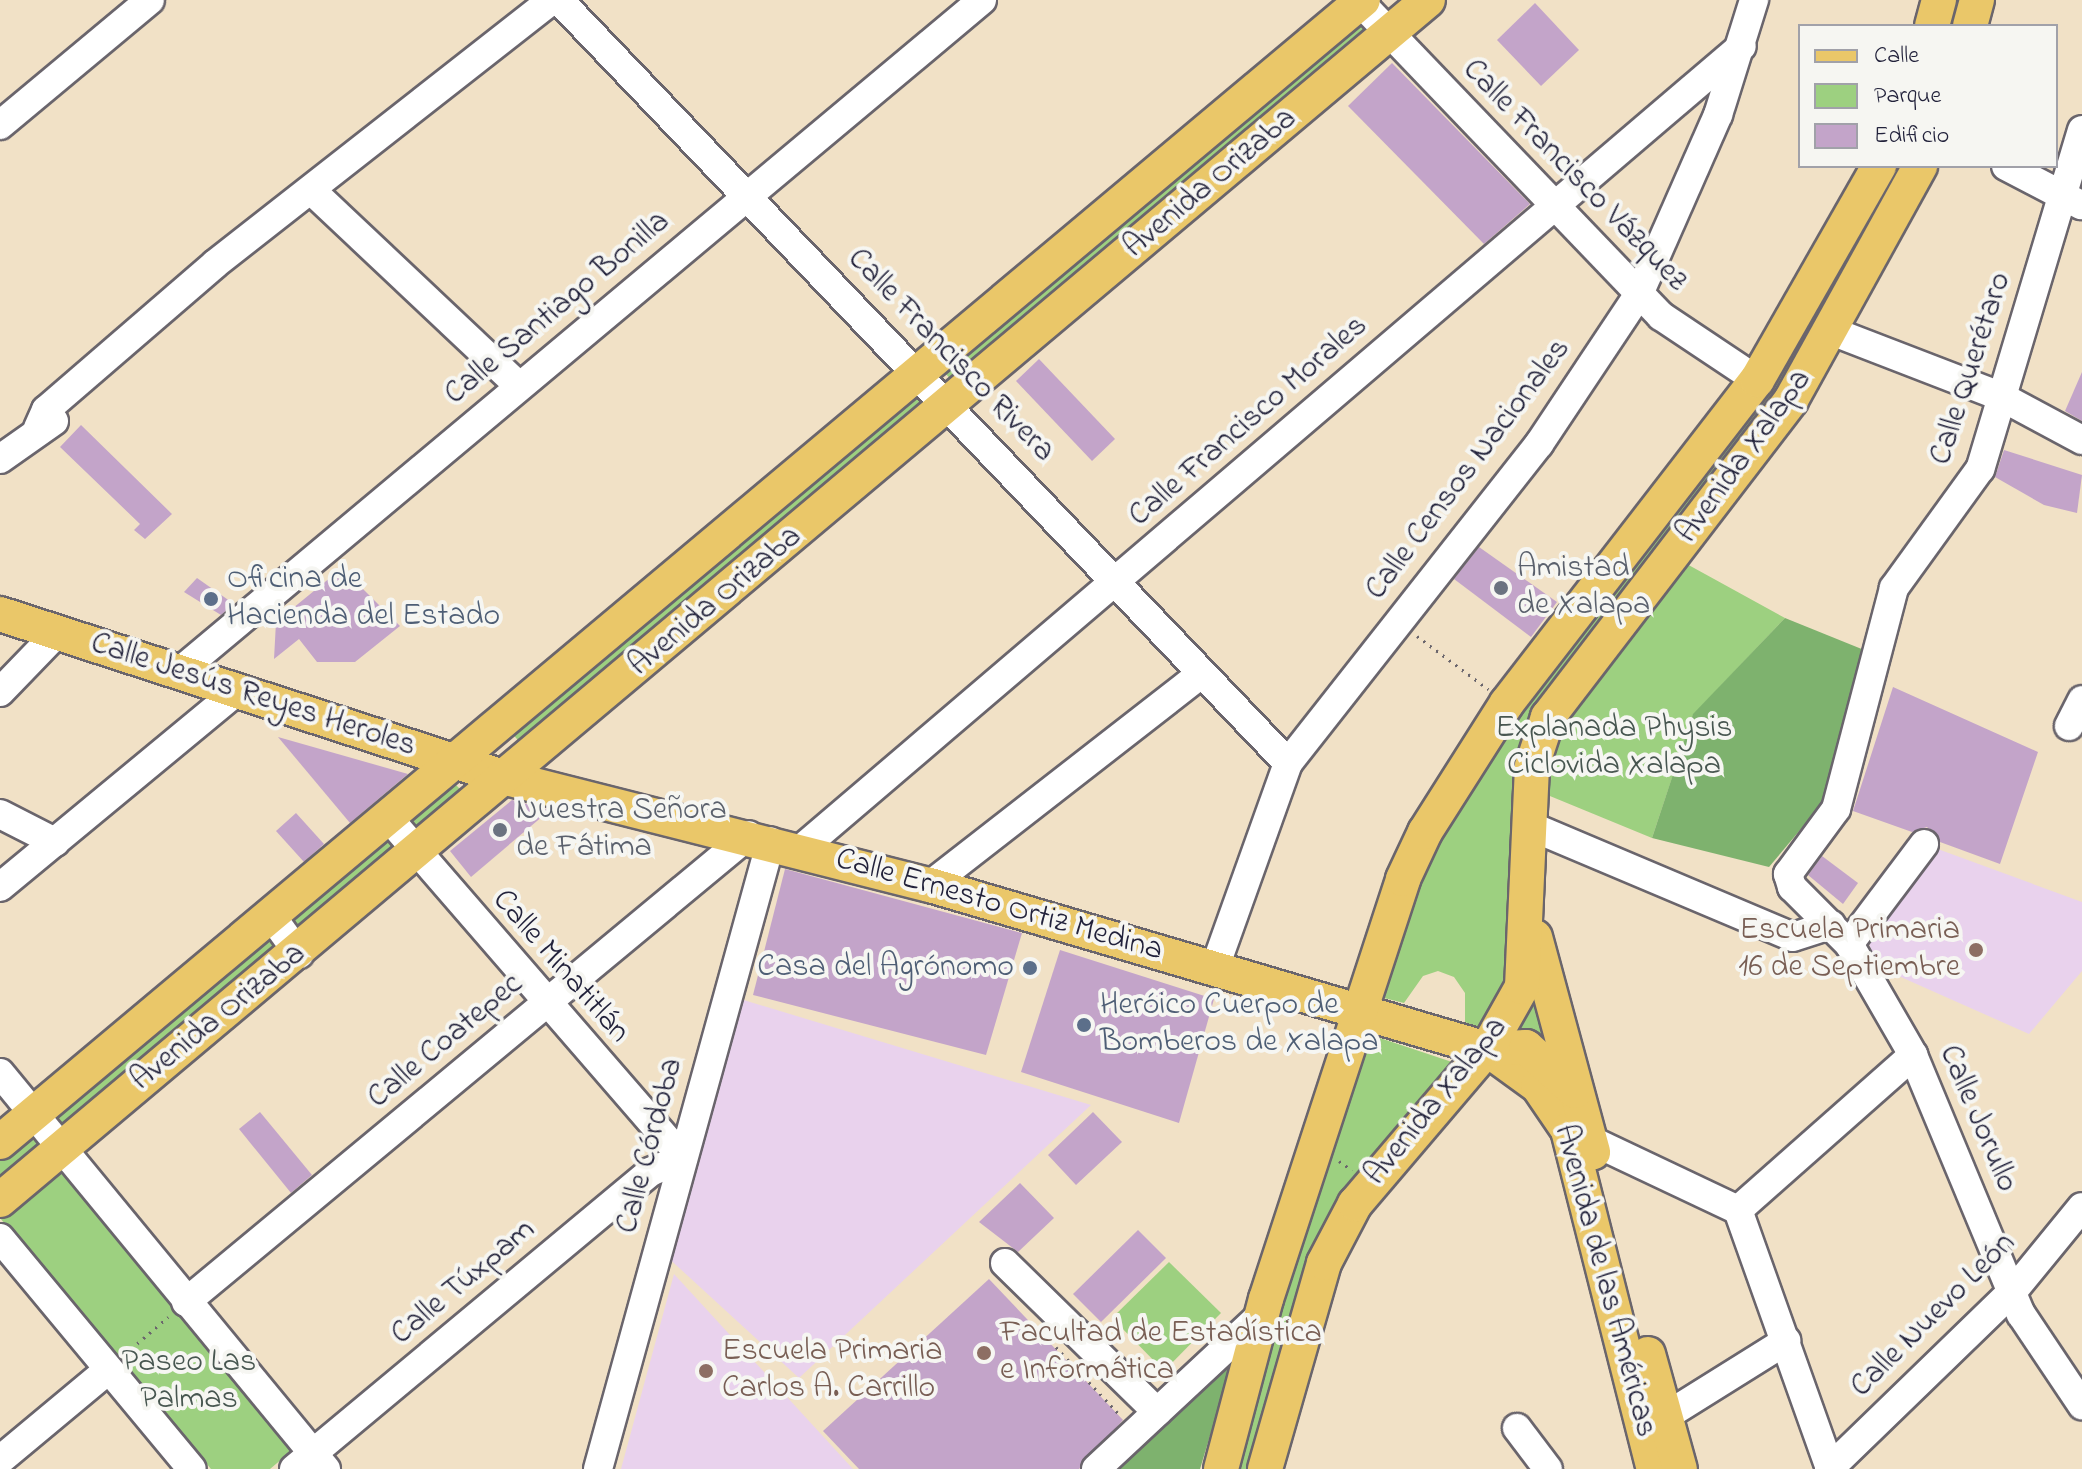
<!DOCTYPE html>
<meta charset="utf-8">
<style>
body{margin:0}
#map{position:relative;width:2082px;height:1469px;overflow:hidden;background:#f1e1c6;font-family:"Indie Flower",sans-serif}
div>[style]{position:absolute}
.built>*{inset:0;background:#e9d2ed}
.green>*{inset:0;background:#9dd080}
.forest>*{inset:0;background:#7eb26e}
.building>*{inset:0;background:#c3a4c9}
.path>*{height:3px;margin-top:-1.5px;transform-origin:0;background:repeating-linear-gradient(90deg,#6a656c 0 2px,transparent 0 8px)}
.roads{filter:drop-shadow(2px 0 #6a656c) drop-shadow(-2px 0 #6a656c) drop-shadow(0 2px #6a656c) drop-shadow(0 -2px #6a656c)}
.minor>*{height:28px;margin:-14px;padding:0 14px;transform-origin:14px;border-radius:14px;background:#fff}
.major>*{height:34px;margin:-17px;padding:0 17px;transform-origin:17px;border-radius:17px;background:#eac769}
.dots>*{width:22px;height:22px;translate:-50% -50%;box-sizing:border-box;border:4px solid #f6f6f2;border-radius:50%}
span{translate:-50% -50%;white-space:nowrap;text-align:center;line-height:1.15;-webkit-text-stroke:8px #f6f6f2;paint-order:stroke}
.street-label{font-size:32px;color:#22223b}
.worship-label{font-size:32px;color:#5b616d}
.left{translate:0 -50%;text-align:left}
.service-label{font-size:32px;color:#4e5e75}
.right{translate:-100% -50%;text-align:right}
.park-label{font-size:32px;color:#475650}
.education-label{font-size:32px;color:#785e54}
.legend{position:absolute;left:1798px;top:24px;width:260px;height:144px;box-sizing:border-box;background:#f6f6f2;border:2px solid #a1a1a9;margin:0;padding:10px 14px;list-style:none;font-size:24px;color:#22223b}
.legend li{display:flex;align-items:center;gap:16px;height:40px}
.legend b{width:40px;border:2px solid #a1a1a9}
</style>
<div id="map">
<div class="built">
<i style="clip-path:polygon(1935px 848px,2082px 902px,2082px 971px,2029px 1034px,1876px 966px,1866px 934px)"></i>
<i style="clip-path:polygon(737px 998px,1091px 1105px,799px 1378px,664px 1254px)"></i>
<i style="clip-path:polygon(674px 1274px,853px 1469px,621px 1469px)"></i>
</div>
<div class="green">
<i style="clip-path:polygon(1358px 19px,1376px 38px,959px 388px,942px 370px)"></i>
<i style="clip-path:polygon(1889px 166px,1923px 166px,1835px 320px,1537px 722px,1517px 965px,1484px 1031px,1465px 1022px,1465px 993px,1454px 977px,1438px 971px,1423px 976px,1404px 1003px,1376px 996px,1420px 866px,1644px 534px,1765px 401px)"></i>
<i style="clip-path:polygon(917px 389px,932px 405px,527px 751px,511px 732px)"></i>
<i style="clip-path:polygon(1674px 557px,1785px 618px,1693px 715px,1652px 838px,1528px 787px,1535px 748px)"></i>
<i style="clip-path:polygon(445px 774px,462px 791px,414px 833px,398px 814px)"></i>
<i style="clip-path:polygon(390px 830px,404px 848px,293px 937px,281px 920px)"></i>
<i style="clip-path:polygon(271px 931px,287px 952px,69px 1133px,56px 1117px)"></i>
<i style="clip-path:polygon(1534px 995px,1565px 1056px,1517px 1036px)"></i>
<i style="clip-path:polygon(1368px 1034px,1458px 1064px,1367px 1160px,1324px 1231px,1256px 1469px,1232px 1469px)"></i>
<i style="clip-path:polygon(28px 1127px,45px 1148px,0 1185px,0 1149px)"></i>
<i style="clip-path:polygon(56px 1165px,295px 1448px,270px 1469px,211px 1469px,0 1218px)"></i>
<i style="clip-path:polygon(1169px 1262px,1221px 1313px,1164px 1371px,1112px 1318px)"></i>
</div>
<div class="forest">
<i style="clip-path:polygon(1785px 618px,1874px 654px,1852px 737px,1821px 805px,1769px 867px,1652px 838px,1693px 714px)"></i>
<i style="clip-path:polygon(1235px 1353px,1200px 1469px,1110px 1469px)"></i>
</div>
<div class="building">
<i style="clip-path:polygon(1535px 3px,1579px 50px,1541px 86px,1497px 40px)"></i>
<i style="clip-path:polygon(1392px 63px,1530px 204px,1484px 244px,1348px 106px)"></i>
<i style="clip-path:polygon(1039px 359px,1115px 439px,1092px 461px,1016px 381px)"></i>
<i style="clip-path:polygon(2082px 372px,2082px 421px,2065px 411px)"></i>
<i style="clip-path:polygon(81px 425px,172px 514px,145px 539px,134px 530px,140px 524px,60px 447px)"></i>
<i style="clip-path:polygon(2004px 450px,2082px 475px,2077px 513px,2044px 505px,1995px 477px)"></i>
<i style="clip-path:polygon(1479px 547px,1557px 602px,1531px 637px,1454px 579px)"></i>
<i style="clip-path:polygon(342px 568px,400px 626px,355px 662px,317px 662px,299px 639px,274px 659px,276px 622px)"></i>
<i style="clip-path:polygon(197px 578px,234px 604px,221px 615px,184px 592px)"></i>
<i style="clip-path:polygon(1893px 687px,2038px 752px,2000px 864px,1940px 842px,1927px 827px,1912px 832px,1853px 811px)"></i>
<i style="clip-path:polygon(278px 737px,408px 774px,350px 823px)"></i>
<i style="clip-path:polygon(512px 800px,550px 810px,471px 877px,450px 851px)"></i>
<i style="clip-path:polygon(296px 813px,324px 844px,304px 862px,276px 831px)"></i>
<i style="clip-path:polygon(1822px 856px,1858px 883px,1843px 904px,1808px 875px)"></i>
<i style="clip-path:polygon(785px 869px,1022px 933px,986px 1055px,753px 995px)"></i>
<i style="clip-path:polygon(1060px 950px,1214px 999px,1179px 1123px,1021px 1072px)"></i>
<i style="clip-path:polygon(260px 1112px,312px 1175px,291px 1193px,239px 1129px)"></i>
<i style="clip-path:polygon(1093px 1112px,1122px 1142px,1076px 1185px,1048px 1155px)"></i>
<i style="clip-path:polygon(1020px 1183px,1054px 1218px,1018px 1252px,979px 1222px)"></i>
<i style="clip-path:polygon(1138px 1230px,1166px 1258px,1101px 1322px,1073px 1294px)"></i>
<i style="clip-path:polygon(989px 1279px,1123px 1420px,1079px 1469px,859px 1469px,823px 1431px)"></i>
</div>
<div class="path">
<i style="left:1417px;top:636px;width:89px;rotate:36.7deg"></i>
<i style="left:1339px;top:1161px;width:16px;rotate:35deg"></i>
<i style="left:1056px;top:1347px;width:92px;rotate:46.8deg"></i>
<i style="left:125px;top:1354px;width:57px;rotate:-40.7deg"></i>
</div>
<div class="roads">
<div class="minor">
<i style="left:559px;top:0;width:1055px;rotate:46.31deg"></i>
<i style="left:1358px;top:0;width:438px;rotate:46.2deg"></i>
<i style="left:1661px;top:316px;width:115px;rotate:33.7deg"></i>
<i style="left:0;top:125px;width:195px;rotate:-39.8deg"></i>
<i style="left:2082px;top:130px;width:354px;rotate:106.7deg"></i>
<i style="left:1980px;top:469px;width:147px;rotate:125.9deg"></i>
<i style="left:1894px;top:588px;width:228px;rotate:104.7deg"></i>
<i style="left:1836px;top:809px;width:81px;rotate:126.4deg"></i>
<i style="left:1788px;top:874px;width:14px;rotate:73deg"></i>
<i style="left:1792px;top:887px;width:81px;rotate:45deg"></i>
<i style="left:1849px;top:944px;width:128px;rotate:60deg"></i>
<i style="left:1913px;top:1055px;width:281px;rotate:67.4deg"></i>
<i style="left:2021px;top:1314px;width:110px;rotate:56.2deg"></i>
<i style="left:2006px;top:166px;width:85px;rotate:27.5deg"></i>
<i style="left:311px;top:190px;width:284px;rotate:43.3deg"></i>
<i style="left:1834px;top:332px;width:178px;rotate:21.1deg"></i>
<i style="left:2000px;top:396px;width:93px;rotate:28.2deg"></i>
<i style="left:38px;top:428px;width:20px;rotate:-66deg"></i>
<i style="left:46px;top:410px;width:223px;rotate:-40.8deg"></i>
<i style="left:215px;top:264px;width:428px;rotate:-38.1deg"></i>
<i style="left:0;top:459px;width:66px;rotate:-35.1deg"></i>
<i style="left:179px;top:672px;width:1047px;rotate:-39.92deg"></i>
<i style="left:0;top:692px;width:82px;rotate:-46deg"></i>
<i style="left:2069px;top:726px;width:29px;rotate:-63deg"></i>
<i style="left:0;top:814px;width:62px;rotate:27deg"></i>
<i style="left:1530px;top:826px;width:285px;rotate:22.9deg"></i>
<i style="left:1793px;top:937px;width:40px;rotate:-18deg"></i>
<i style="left:800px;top:850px;width:1238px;rotate:-40.48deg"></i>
<i style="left:930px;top:885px;width:343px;rotate:-37.9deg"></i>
<i style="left:0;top:887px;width:308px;rotate:-39.6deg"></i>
<i style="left:272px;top:917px;width:46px;rotate:53.9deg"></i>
<i style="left:1849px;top:944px;width:125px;rotate:-53.1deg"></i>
<i style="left:1215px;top:967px;width:217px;rotate:-70.3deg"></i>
<i style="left:1288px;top:763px;width:406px;rotate:-51.8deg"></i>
<i style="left:1539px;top:444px;width:180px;rotate:-56.3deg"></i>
<i style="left:1639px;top:294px;width:196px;rotate:-66.2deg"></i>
<i style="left:1718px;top:115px;width:121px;rotate:-72.6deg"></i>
<i style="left:0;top:1073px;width:513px;rotate:50.54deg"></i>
<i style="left:1590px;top:1140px;width:164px;rotate:25.3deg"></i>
<i style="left:1738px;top:1210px;width:275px;rotate:70.4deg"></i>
<i style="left:1738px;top:1210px;width:234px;rotate:-41.5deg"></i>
<i style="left:0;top:1238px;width:300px;rotate:50.3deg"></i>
<i style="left:1005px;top:1263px;width:213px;rotate:44.4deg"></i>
<i style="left:186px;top:1302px;width:731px;rotate:-39.68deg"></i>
<i style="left:1666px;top:1416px;width:142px;rotate:-32deg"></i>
<i style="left:1517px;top:1428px;width:51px;rotate:52.9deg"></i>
<i style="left:0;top:1460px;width:141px;rotate:-39.8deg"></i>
<i style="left:294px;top:1469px;width:464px;rotate:-39.8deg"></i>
<i style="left:650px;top:1172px;width:36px;rotate:-23deg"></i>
<i style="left:683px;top:1158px;width:449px;rotate:-130.9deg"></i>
<i style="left:598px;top:1469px;width:651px;rotate:-74.6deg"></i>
<i style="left:1096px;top:1469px;width:227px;rotate:-43deg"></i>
<i style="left:1829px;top:1469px;width:257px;rotate:-44.1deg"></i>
<i style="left:2014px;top:1290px;width:107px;rotate:-50.7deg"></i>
</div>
<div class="major">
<i style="left:1932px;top:26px;width:27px;rotate:-75deg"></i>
<i style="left:1970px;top:26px;width:27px;rotate:-75deg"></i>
<i style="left:0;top:614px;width:532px;rotate:17.96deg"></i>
<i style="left:506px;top:778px;width:437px;rotate:14.2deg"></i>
<i style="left:930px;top:885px;width:581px;rotate:16.41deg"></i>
<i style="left:1487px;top:1049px;width:63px;rotate:36deg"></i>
<i style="left:1538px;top:1086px;width:53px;rotate:55.7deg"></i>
<i style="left:1568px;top:1130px;width:350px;rotate:75.8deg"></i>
<i style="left:1535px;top:937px;width:223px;rotate:74.9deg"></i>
<i style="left:1487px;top:1049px;width:39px;rotate:-3deg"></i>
<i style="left:1526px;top:1047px;width:66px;rotate:41.9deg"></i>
<i style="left:0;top:1142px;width:1778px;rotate:-39.96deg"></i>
<i style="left:0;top:1200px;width:1865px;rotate:-40.04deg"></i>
<i style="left:1648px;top:1354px;width:119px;rotate:74.5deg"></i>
<i style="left:1221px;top:1469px;width:176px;rotate:-75.2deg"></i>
<i style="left:1266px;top:1299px;width:442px;rotate:-71.9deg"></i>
<i style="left:1403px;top:879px;width:52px;rotate:-64.9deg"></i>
<i style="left:1425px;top:832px;width:153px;rotate:-57.6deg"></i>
<i style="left:1507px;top:703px;width:408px;rotate:-52.3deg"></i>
<i style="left:1757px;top:380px;width:246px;rotate:-60.3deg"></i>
<i style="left:1265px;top:1469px;width:214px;rotate:-74deg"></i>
<i style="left:1324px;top:1263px;width:67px;rotate:-62.3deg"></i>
<i style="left:1355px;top:1204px;width:204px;rotate:-49.6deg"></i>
<i style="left:1487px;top:1049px;width:71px;rotate:-60.6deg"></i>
<i style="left:1522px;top:987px;width:221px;rotate:-87.4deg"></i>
<i style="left:1532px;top:766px;width:52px;rotate:-71.9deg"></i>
<i style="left:1548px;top:717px;width:399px;rotate:-52.5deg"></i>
<i style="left:1791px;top:400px;width:267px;rotate:-61.1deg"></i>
</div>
</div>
<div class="dots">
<i style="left:1501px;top:588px;background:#6b7280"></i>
<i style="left:211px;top:599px;background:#5c6f8a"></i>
<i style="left:500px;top:830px;background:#6b7280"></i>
<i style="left:1976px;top:950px;background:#8d6e63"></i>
<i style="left:1030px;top:968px;background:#5c6f8a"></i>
<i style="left:1084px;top:1025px;background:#5c6f8a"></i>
<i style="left:984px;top:1353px;background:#8d6e63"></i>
<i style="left:706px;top:1371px;background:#8d6e63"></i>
</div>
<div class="street-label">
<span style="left:1574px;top:176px;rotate:46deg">Calle Francisco Vázquez</span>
<span style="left:1211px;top:184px;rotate:-40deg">Avenida Orizaba</span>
<span style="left:558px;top:309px;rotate:-40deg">Calle Santiago Bonilla</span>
<span style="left:950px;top:356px;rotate:46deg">Calle Francisco Rivera</span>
<span style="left:1972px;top:369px;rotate:-72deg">Calle Querétaro</span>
<span style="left:1249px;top:422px;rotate:-41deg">Calle Francisco Morales</span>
<span style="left:1745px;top:457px;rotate:-54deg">Avenida Xalapa</span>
<span style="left:1469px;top:470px;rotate:-53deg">Calle Censos Nacionales</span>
<span style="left:716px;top:602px;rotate:-40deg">Avenida Orizaba</span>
<span style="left:253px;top:696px;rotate:18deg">Calle Jesús Reyes Heroles</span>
<span style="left:999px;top:906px;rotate:16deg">Calle Ernesto Ortiz Medina</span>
<span style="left:560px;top:967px;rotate:49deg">Calle Minatitlán</span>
<span style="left:219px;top:1018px;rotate:-39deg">Avenida Orizaba</span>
<span style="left:446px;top:1042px;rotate:-40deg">Calle Coatepec</span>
<span style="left:1437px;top:1102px;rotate:-51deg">Avenida Xalapa</span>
<span style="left:1977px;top:1119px;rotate:67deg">Calle Jorullo</span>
<span style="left:651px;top:1146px;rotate:-75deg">Calle Córdoba</span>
<span style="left:1604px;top:1281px;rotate:75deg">Avenida de las Américas</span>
<span style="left:464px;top:1283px;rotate:-40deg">Calle Túxpam</span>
<span style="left:1934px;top:1316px;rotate:-45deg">Calle Nuevo León</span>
</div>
<div class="worship-label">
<span class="left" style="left:1517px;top:588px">Amistad<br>de Xalapa</span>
<span class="left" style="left:516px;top:830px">Nuestra Señora<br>de Fátima</span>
</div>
<div class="service-label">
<span class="left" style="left:227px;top:599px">Oficina de<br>Hacienda del Estado</span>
<span class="right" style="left:1014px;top:968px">Casa del Agrónomo</span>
<span class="left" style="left:1100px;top:1025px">Heróico Cuerpo de<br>Bomberos de Xalapa</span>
</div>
<div class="park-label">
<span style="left:1614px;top:748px">Explanada Physis<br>Ciclovida Xalapa</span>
<span style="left:189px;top:1382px">Paseo Las<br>Palmas</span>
</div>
<div class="education-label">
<span class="right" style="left:1960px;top:950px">Escuela Primaria<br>16 de Septiembre</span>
<span class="left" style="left:1000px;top:1353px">Facultad de Estadística<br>e Informática</span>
<span class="left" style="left:722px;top:1371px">Escuela Primaria<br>Carlos A. Carrillo</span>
</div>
<ul class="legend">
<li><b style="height:10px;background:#eac769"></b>Calle</li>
<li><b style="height:22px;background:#9dd080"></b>Parque</li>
<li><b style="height:22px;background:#c3a4c9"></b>Edificio</li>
</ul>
</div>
